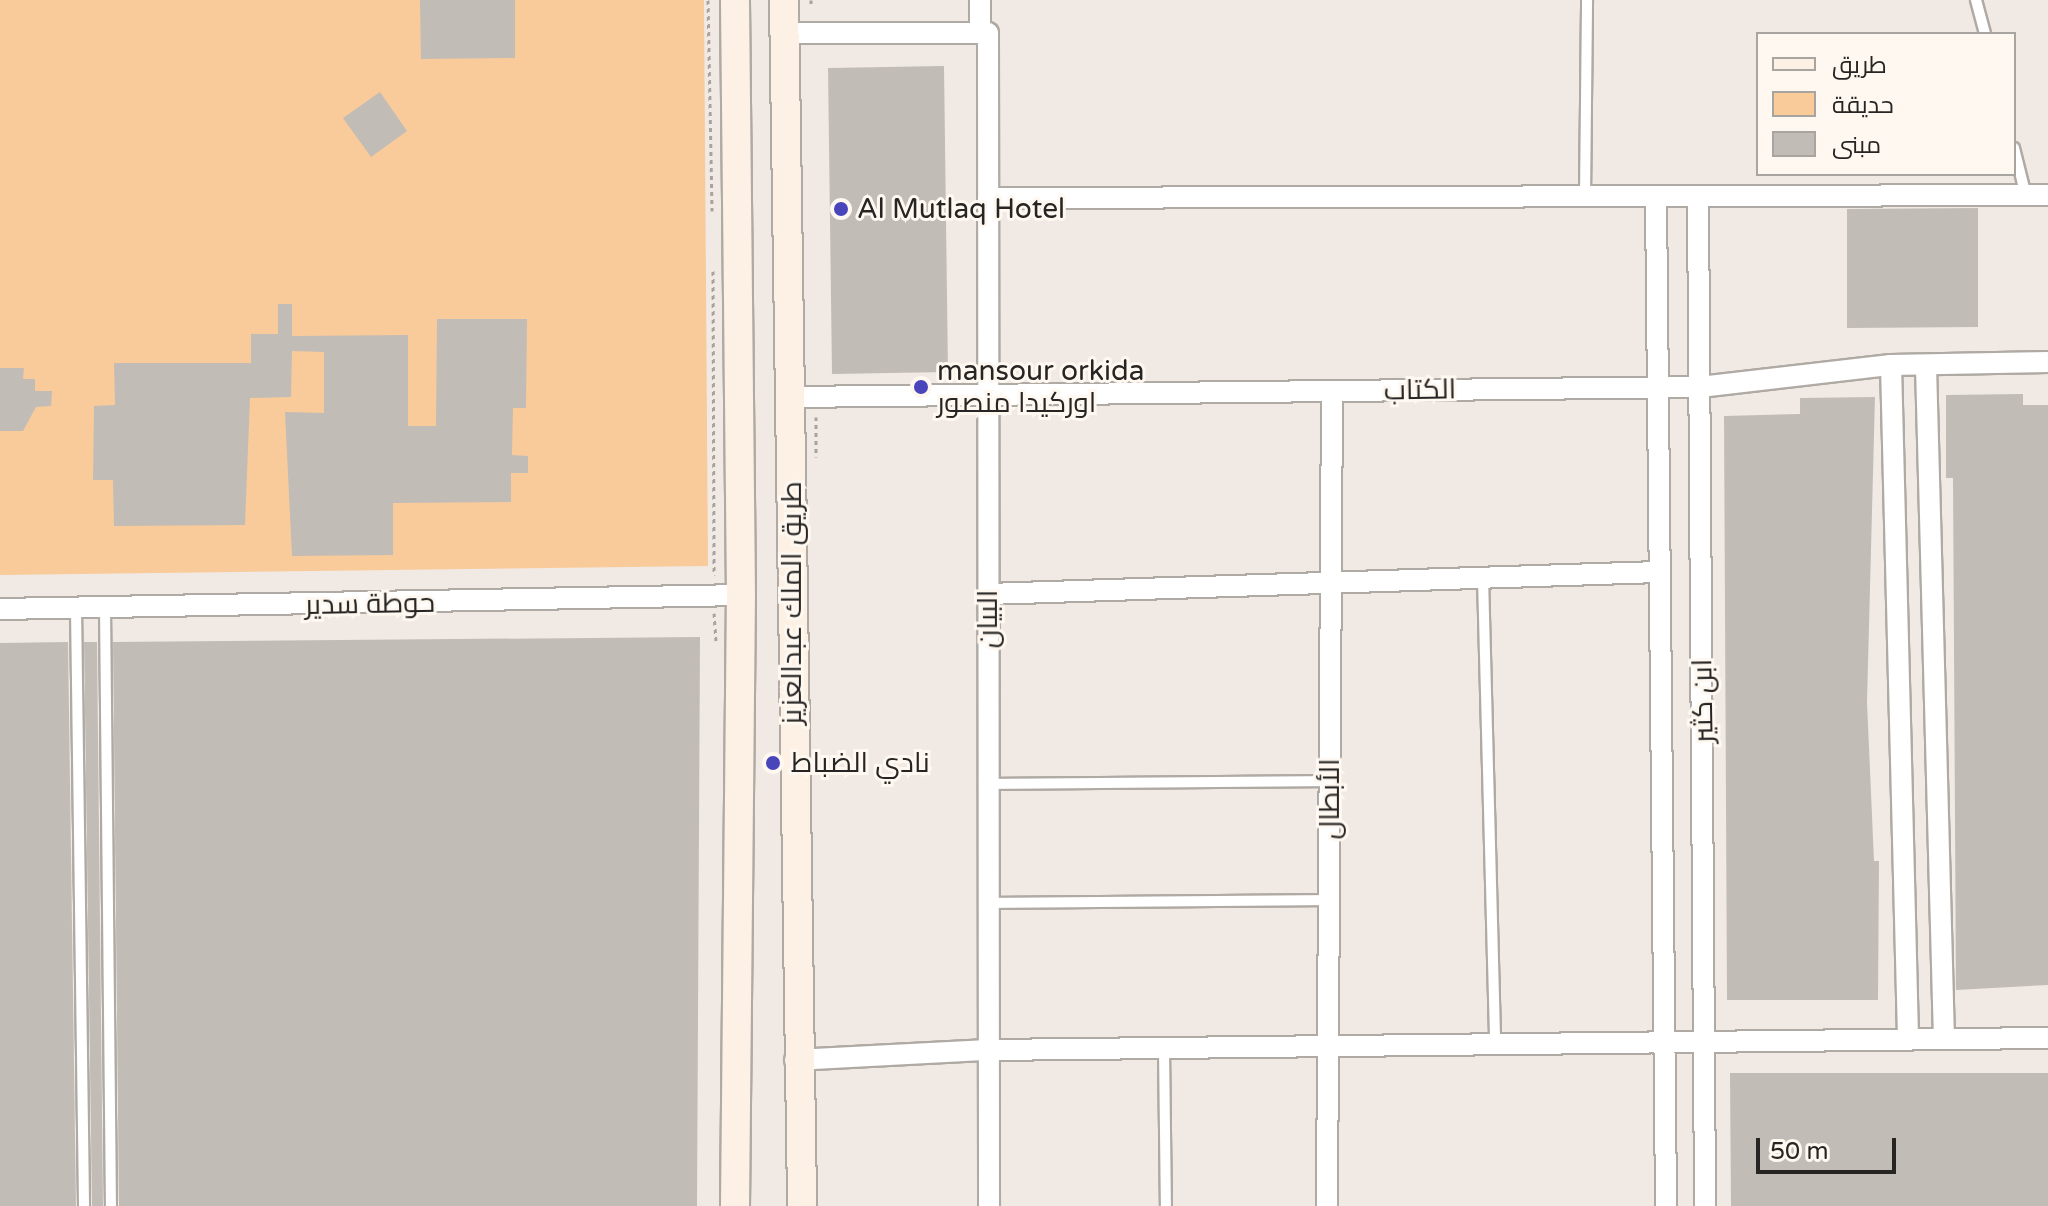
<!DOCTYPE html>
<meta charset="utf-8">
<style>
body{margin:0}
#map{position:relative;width:2048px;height:1206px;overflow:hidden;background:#f1eae4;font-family:"Varela Round",Cairo,sans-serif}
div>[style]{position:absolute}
.green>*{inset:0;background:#f9cb9a}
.building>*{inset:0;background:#c2bcb6}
.path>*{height:3px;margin-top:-1.5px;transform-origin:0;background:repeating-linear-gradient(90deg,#a8a39f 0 4px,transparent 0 8px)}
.roads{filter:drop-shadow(2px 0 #b0aaa4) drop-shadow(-2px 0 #b0aaa4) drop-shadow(0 2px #b0aaa4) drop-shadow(0 -2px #b0aaa4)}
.lane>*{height:10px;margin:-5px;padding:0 5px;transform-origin:5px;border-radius:5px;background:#fff}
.street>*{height:20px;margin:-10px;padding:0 10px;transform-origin:10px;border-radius:10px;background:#fff}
.secondary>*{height:28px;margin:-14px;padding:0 14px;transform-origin:14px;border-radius:14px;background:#fcf1e4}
.dots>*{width:22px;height:22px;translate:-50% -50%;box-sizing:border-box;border:4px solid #fef8f1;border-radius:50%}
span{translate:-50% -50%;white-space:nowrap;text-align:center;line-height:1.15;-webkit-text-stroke:6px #fef8f1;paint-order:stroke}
.poi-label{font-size:28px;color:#272523}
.left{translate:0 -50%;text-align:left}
.street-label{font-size:28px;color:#272523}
.legend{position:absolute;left:1756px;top:32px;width:260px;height:144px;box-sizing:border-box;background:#fef8f1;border:2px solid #a8a49f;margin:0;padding:10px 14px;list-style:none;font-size:24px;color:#272523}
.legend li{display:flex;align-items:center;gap:16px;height:40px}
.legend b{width:40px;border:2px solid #a8a49f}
.scale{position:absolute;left:1756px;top:1138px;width:140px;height:36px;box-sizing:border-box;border:4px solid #272523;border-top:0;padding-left:10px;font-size:24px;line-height:28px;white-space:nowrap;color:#272523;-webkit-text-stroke:6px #fef8f1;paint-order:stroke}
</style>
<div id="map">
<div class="green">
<i style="clip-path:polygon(0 0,704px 0,708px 566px,0 575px)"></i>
</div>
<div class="building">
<i style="clip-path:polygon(420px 0,515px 0,515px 58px,421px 59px)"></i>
<i style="clip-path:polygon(944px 66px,948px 372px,832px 374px,828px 68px)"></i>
<i style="clip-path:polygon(380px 92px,407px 131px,371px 157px,343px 118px)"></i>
<i style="clip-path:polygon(1978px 208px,1978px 327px,1847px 328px,1847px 209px)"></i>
<i style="clip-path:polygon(278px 304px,292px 304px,292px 336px,408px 335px,408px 426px,436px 426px,437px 319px,527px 319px,526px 408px,513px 408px,512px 455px,528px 456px,528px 473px,511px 473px,511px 502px,393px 503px,393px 555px,292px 556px,285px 412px,324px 413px,324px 352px,292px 351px,291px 397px,250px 398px,245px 525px,114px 526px,113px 480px,93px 480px,94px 406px,115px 405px,114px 363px,251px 363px,251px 334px,278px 334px)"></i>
<i style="clip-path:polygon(0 368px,24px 368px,23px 379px,35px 379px,35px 391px,52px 391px,51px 406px,36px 407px,23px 431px,0 431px)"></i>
<i style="clip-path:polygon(2023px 394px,2023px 405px,2048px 405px,2048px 985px,1956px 990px,1953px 478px,1946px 478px,1946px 395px)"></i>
<i style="clip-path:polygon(1875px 397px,1867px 702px,1874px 861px,1879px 861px,1878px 1000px,1727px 1000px,1724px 416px,1800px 414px,1800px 398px)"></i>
<i style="clip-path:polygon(700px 637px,697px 1206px,119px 1206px,113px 642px)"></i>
<i style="clip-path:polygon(68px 642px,76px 1206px,0 1206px,0 643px)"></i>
<i style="clip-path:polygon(84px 642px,97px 642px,103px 1206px,92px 1206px)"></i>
<i style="clip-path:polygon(1730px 1073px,2048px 1073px,2048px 1206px,1731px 1206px)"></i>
</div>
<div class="path">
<i style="left:708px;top:0;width:211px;rotate:88.9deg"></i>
<i style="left:811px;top:0;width:7px;rotate:90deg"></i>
<i style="left:713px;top:271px;width:304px;rotate:89.8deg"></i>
<i style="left:816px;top:417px;width:40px;rotate:90deg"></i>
<i style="left:714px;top:613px;width:28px;rotate:86deg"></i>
</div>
<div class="roads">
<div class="lane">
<i style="left:1976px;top:0;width:35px;rotate:75deg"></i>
<i style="left:2014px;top:148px;width:49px;rotate:76deg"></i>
<i style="left:1585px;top:197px;width:197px;rotate:-89.4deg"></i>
<i style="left:1483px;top:578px;width:466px;rotate:88.5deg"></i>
<i style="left:105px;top:607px;width:599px;rotate:89.43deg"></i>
<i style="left:76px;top:608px;width:598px;rotate:89.23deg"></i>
<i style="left:988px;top:784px;width:342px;rotate:-0.5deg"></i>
<i style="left:988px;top:903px;width:341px;rotate:-0.5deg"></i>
<i style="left:1164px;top:1049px;width:157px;rotate:89.3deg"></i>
</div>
<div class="street">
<i style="left:785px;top:33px;width:203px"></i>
<i style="left:988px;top:33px;width:1173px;rotate:89.95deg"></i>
<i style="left:980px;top:33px;width:33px;rotate:-90deg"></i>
<i style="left:1656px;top:197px;width:1009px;rotate:89.43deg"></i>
<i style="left:1698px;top:197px;width:1009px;rotate:89.6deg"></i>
<i style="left:988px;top:198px;width:1060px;rotate:-0.16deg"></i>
<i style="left:1891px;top:365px;width:673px;rotate:88.55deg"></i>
<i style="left:1926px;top:366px;width:672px;rotate:88.47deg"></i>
<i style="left:791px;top:397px;width:909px;rotate:-0.63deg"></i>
<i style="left:1700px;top:387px;width:192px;rotate:-6.6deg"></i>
<i style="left:1891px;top:365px;width:157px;rotate:-1.1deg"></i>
<i style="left:988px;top:594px;width:671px;rotate:-1.88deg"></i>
<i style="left:0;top:609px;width:741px;rotate:-1.08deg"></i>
<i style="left:795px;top:1060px;width:193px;rotate:-3deg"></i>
<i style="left:988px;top:1050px;width:1060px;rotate:-0.65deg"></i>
<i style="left:1327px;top:1206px;width:815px;rotate:-89.65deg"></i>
</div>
<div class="secondary">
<i style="left:784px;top:0;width:1206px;rotate:89.14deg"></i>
<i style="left:735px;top:1206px;width:611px;rotate:-89.44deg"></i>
<i style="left:741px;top:595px;width:595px;rotate:-90.58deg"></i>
</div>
</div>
<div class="dots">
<i style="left:841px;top:209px;background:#4945bb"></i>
<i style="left:921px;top:387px;background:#4945bb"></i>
<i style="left:773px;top:763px;background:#4945bb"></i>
</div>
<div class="poi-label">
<span class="left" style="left:857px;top:209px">Al Mutlaq Hotel</span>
<span class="left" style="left:937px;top:387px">mansour orkida<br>اوركيدا منصور</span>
<span class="left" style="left:791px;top:763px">نادي الضباط</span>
</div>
<div class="street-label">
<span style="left:1420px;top:390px;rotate:-1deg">الكتاب</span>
<span style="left:792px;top:603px;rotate:-90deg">طريق الملك عبدالعزيز</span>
<span style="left:370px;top:604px;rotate:-1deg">حوطة سدير</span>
<span style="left:988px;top:619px;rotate:-90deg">البيان</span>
<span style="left:1703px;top:701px;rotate:-91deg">ابن كثير</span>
<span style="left:1330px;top:799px;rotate:-90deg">الأبطال</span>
</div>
<ul class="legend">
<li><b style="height:10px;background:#fcf1e4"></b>طريق</li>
<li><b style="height:22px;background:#f9cb9a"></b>حديقة</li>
<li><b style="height:22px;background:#c2bcb6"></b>مبنى</li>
</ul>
<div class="scale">50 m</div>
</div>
